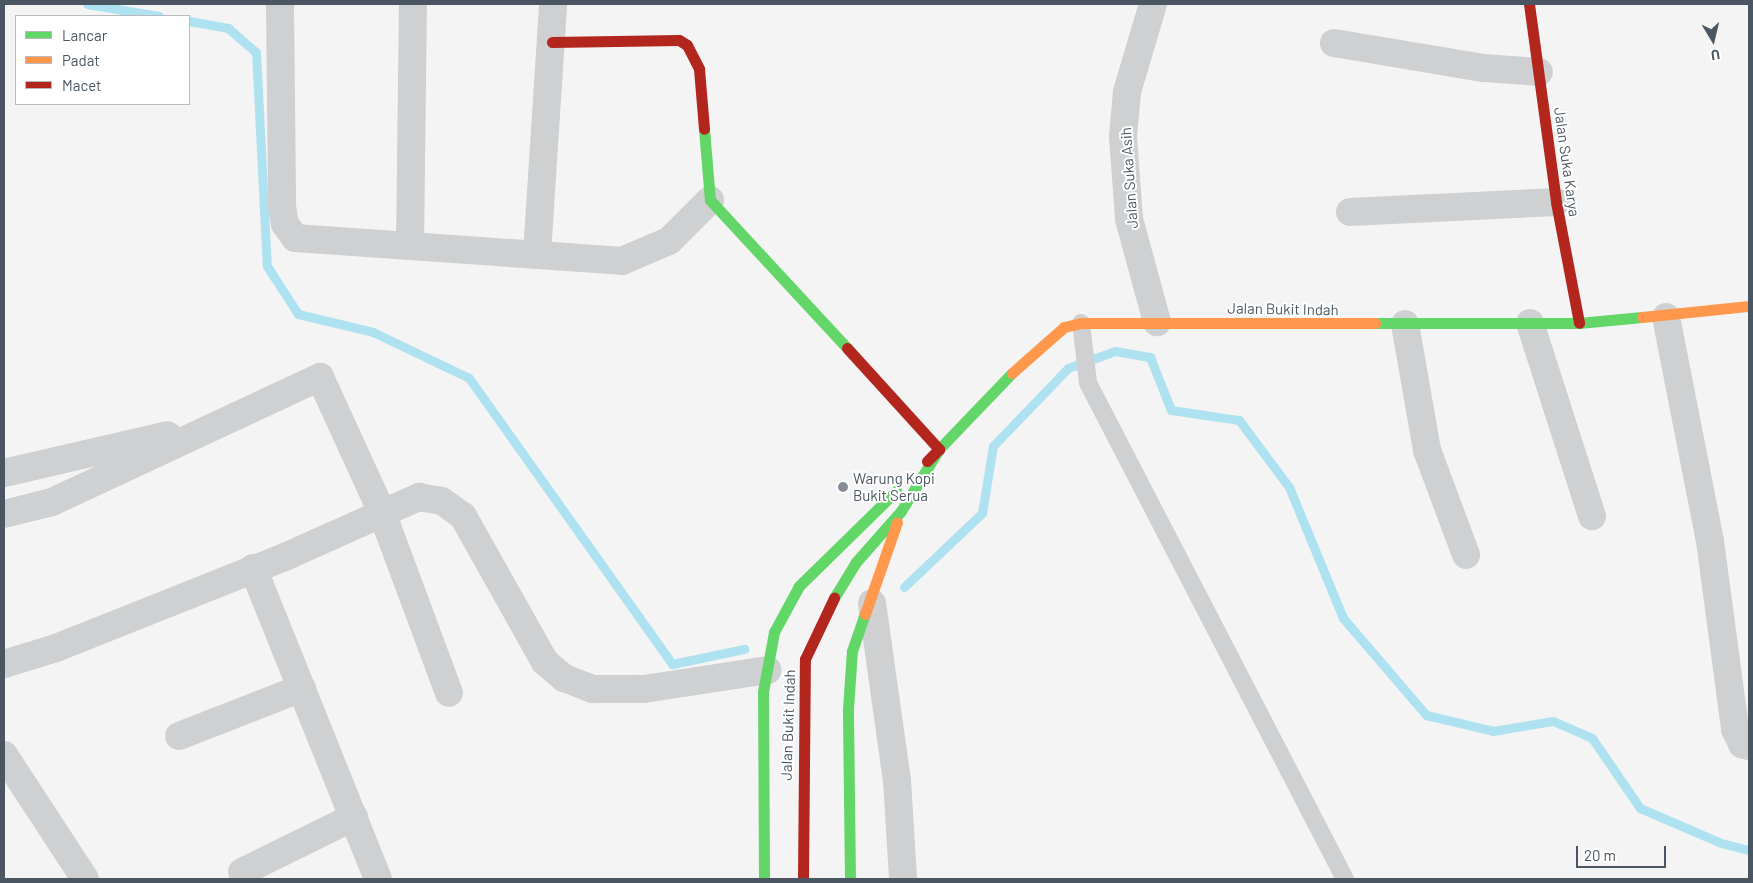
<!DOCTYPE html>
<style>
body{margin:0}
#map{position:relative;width:1753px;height:883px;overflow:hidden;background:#f4f4f4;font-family:Barlow,sans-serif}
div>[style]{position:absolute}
.stream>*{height:9px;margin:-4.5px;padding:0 4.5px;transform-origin:4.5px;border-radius:4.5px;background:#aee2f0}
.lane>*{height:18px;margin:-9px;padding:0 9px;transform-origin:9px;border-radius:9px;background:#ced0d2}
.street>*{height:28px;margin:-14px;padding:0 14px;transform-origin:14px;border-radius:14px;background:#ced0d2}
.fast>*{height:11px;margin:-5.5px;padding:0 5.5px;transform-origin:5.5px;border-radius:5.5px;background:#63d668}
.slow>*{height:11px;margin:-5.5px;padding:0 5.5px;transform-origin:5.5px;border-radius:5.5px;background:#ff974d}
.jam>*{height:11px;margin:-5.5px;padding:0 5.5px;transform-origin:5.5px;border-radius:5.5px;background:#b3261e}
.dots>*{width:14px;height:14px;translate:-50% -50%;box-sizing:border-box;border:2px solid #fff;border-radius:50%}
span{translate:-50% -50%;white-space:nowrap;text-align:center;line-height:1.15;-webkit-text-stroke:4px #fff;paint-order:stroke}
.street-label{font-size:15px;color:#4a5661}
.poi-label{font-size:15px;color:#4a5661}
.left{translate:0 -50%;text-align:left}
.frame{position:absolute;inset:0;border:5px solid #4a5661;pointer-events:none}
.legend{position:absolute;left:15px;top:15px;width:175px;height:90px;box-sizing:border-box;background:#fff;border:1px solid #b7bbc0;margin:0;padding:6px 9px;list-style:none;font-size:15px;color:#4a5661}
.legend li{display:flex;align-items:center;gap:10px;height:25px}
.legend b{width:25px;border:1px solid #b7bbc0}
.north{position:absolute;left:1688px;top:15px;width:50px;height:50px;-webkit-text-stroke:4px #fff;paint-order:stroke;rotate:171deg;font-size:14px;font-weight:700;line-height:20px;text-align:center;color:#4a5661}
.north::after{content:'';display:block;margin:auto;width:18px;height:22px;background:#4a5661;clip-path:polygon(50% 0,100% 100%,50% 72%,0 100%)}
.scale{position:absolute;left:1576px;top:846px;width:90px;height:22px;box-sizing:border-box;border:2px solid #4a5661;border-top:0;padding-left:6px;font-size:15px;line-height:18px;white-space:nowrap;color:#4a5661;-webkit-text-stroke:4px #fff;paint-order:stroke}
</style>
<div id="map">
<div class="stream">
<i style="left:87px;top:4px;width:73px;rotate:9.5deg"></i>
<i style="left:189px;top:21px;width:40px;rotate:10deg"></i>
<i style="left:228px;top:28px;width:37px;rotate:41deg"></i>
<i style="left:256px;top:52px;width:214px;rotate:87.1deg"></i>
<i style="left:267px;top:266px;width:57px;rotate:57.1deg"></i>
<i style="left:298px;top:314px;width:77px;rotate:13.5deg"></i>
<i style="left:373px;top:332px;width:106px;rotate:25.6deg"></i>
<i style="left:469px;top:378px;width:351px;rotate:54.6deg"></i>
<i style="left:672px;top:664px;width:74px;rotate:-11.8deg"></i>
<i style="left:904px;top:587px;width:108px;rotate:-43.5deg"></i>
<i style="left:982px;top:513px;width:68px;rotate:-80.7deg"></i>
<i style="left:993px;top:446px;width:108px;rotate:-46.1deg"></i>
<i style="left:1068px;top:368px;width:50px;rotate:-19.9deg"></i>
<i style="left:1115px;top:351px;width:36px;rotate:10deg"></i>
<i style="left:1150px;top:357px;width:57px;rotate:68.4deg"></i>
<i style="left:1171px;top:410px;width:69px;rotate:8.4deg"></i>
<i style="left:1239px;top:420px;width:84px;rotate:53.3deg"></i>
<i style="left:1289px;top:487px;width:142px;rotate:67.6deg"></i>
<i style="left:1343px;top:618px;width:128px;rotate:49.4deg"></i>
<i style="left:1426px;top:715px;width:69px;rotate:13.4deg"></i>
<i style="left:1493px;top:731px;width:61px;rotate:-9.5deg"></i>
<i style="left:1553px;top:721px;width:43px;rotate:23.6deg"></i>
<i style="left:1592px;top:738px;width:85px;rotate:55.6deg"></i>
<i style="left:1640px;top:808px;width:88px;rotate:23.4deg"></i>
<i style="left:1721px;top:843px;width:29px;rotate:14deg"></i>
</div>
<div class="lane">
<i style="left:1081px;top:323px;width:60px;rotate:83.3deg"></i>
<i style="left:1088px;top:383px;width:559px;rotate:62.61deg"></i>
</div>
<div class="street">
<i style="left:280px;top:4px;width:202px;rotate:89.4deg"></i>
<i style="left:282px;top:206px;width:18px;rotate:81deg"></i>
<i style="left:285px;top:224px;width:17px;rotate:54deg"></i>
<i style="left:295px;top:238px;width:328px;rotate:4deg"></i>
<i style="left:622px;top:261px;width:51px;rotate:-23.1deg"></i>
<i style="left:669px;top:241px;width:58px;rotate:-45deg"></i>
<i style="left:1153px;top:4px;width:92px;rotate:106.5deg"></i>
<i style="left:1127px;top:92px;width:45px;rotate:95.1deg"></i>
<i style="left:1123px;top:137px;width:82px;rotate:85.8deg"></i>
<i style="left:1129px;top:219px;width:107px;rotate:74.8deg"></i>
<i style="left:1334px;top:43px;width:152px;rotate:9.5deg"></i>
<i style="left:1484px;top:68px;width:55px;rotate:4.2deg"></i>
<i style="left:1350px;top:212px;width:206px;rotate:-2.8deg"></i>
<i style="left:410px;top:246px;width:242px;rotate:-89.3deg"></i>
<i style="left:537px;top:254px;width:251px;rotate:-86.3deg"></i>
<i style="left:1666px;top:317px;width:228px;rotate:78.9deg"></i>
<i style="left:1710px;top:541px;width:190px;rotate:82.4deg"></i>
<i style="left:1735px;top:729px;width:17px;rotate:65deg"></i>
<i style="left:1742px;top:744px;width:7px;rotate:16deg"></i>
<i style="left:1530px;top:323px;width:203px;rotate:72.2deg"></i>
<i style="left:1405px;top:324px;width:128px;rotate:80.1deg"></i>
<i style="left:1427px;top:450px;width:112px;rotate:69.6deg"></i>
<i style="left:4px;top:473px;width:168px;rotate:-13deg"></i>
<i style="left:4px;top:514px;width:49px;rotate:-14deg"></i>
<i style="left:52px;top:502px;width:296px;rotate:-25deg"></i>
<i style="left:320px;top:377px;width:146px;rotate:65.4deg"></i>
<i style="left:381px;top:510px;width:195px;rotate:69.6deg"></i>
<i style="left:253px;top:568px;width:335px;rotate:68.1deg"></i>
<i style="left:872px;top:603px;width:179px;rotate:82deg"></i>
<i style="left:897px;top:780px;width:99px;rotate:86.5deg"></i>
<i style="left:4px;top:664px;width:54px;rotate:-17.1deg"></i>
<i style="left:56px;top:648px;width:249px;rotate:-21.7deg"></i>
<i style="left:287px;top:556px;width:145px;rotate:-24.1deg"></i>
<i style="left:419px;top:497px;width:23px;rotate:10deg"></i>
<i style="left:442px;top:501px;width:26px;rotate:36deg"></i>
<i style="left:463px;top:516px;width:167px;rotate:60.7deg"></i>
<i style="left:545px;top:662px;width:25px;rotate:40deg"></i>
<i style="left:564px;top:678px;width:31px;rotate:21deg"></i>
<i style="left:593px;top:689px;width:51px"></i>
<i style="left:644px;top:689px;width:125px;rotate:-8.7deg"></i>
<i style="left:179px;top:736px;width:132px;rotate:-21.3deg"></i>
<i style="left:4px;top:755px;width:148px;rotate:56.8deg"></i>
<i style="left:242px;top:872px;width:125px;rotate:-26.2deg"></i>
</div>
<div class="fast">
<i style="left:704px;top:129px;width:71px;rotate:85.2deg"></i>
<i style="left:710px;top:200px;width:202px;rotate:47.2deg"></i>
<i style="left:1375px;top:323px;width:204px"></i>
<i style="left:1579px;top:323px;width:63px;rotate:-5.4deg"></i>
<i style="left:834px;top:598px;width:42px;rotate:-58.6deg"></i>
<i style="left:856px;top:562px;width:68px;rotate:-48.6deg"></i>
<i style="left:901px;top:511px;width:73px;rotate:-58.5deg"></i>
<i style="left:939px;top:449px;width:105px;rotate:-46.2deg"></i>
<i style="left:764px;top:879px;width:187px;rotate:-90.3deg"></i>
<i style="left:763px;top:692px;width:61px;rotate:-79.6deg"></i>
<i style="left:774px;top:632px;width:52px;rotate:-61.5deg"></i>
<i style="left:799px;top:586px;width:136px;rotate:-44.4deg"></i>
<i style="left:850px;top:879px;width:170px;rotate:-90.7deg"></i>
<i style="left:848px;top:709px;width:58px;rotate:-86.1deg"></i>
<i style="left:852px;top:651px;width:39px;rotate:-71deg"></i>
</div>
<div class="slow">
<i style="left:1642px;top:317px;width:108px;rotate:-5.9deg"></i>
<i style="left:1012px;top:373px;width:69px;rotate:-41.5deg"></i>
<i style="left:1064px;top:327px;width:17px;rotate:-13deg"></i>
<i style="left:1081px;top:323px;width:294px"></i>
<i style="left:865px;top:614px;width:97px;rotate:-70.8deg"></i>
</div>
<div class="jam">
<i style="left:1529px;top:4px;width:200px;rotate:82.2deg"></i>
<i style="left:1556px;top:202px;width:123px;rotate:79.2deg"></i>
<i style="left:552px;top:42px;width:127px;rotate:-0.9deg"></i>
<i style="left:679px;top:40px;width:9px;rotate:32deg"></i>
<i style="left:687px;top:45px;width:27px;rotate:63deg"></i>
<i style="left:699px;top:69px;width:60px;rotate:85.2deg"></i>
<i style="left:847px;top:348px;width:137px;rotate:47.7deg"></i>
<i style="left:939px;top:449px;width:17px;rotate:135deg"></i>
<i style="left:803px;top:879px;width:220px;rotate:-89.5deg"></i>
<i style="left:805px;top:659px;width:68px;rotate:-64.6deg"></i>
</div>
<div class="dots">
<i style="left:843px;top:487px;background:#868d94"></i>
</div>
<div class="street-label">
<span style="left:1567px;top:162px;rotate:82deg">Jalan Suka Karya</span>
<span style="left:1129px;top:178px;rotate:-94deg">Jalan Suka Asih</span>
<span style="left:1283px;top:309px;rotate:1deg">Jalan Bukit Indah</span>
<span style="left:788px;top:725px;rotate:-88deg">Jalan Bukit Indah</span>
</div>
<div class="poi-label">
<span class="left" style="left:853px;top:487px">Warung Kopi<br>Bukit Serua</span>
</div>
<div class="frame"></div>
<ul class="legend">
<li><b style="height:6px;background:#63d668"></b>Lancar</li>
<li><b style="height:6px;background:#ff974d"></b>Padat</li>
<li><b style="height:6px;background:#b3261e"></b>Macet</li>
</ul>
<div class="north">U</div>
<div class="scale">20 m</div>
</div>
